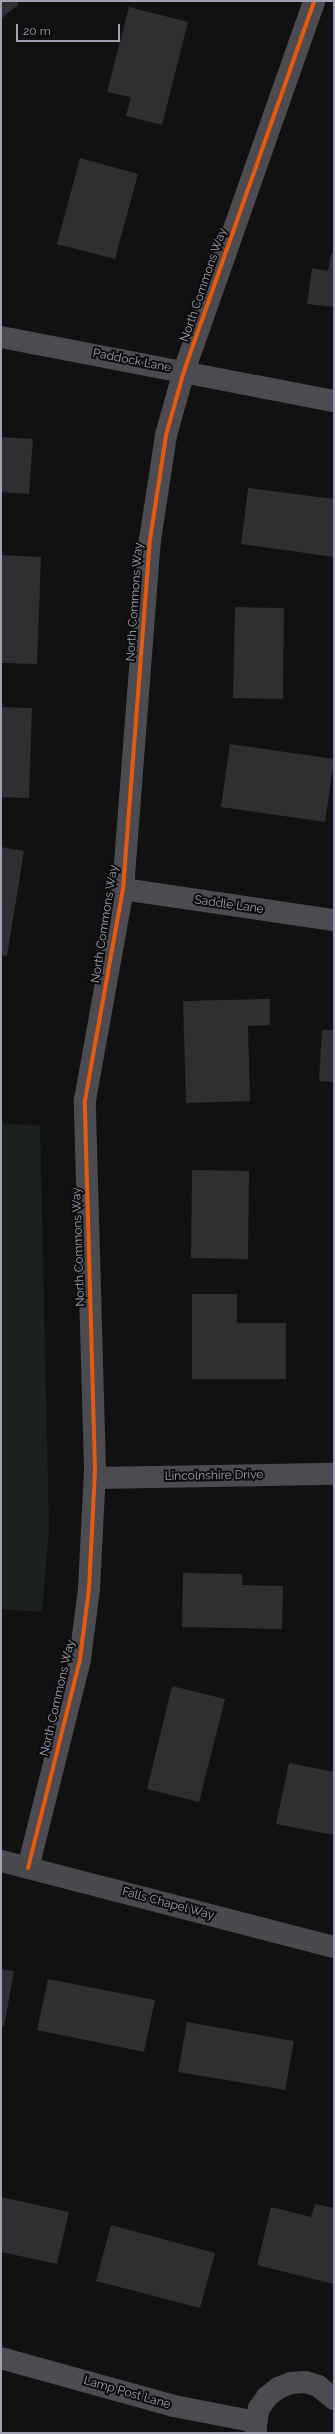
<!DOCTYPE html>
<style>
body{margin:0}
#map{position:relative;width:335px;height:2434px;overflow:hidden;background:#111;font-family:Raleway,sans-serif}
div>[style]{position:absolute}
.green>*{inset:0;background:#1b221d}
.building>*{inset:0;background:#2f2f31}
.street>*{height:22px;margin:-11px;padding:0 11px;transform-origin:11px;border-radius:11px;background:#4b4b51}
.secondary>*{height:22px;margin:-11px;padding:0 11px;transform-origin:11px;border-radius:11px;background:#49494e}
.cycleway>*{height:4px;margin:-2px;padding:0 2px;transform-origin:2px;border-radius:2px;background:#e8590c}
span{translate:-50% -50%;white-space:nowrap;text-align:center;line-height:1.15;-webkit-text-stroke:4px #0c0b0d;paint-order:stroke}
.street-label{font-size:12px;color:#a1a3b4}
.frame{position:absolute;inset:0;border:2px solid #a1a3b4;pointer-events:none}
.scale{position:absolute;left:16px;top:24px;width:104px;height:18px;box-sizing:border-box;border:2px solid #a1a3b4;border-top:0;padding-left:5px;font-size:12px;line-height:14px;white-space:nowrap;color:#a1a3b4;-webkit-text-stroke:3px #0c0b0d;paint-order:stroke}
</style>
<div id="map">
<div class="green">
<i style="clip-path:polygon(1px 1123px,40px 1126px,49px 1529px,42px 1612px,1px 1609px)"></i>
</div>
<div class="building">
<i style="clip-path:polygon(1px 1px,16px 1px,19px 4px,1px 19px)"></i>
<i style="clip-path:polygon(129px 7px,188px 22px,162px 125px,126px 116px,131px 97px,107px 92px)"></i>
<i style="clip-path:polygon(80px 158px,138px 174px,115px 259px,57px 244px)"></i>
<i style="clip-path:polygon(331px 254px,334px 254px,334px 307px,307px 304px,312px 268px,328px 271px)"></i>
<i style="clip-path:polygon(1px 437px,33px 439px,29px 494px,1px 492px)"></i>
<i style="clip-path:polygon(248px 488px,334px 499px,334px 557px,241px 544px)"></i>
<i style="clip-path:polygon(1px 555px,41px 557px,37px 664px,1px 663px)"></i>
<i style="clip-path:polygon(235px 607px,284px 608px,283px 699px,233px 698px)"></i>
<i style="clip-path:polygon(1px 707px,32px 708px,29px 798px,1px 797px)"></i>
<i style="clip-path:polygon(230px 744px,334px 759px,325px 822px,221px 807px)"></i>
<i style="clip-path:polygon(1px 847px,24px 851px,7px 956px,1px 955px)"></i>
<i style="clip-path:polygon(270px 999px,270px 1025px,248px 1026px,250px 1101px,186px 1103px,183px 1001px)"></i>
<i style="clip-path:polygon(322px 1030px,334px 1030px,334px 1082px,319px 1081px)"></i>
<i style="clip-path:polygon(192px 1170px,249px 1171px,248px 1259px,191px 1258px)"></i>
<i style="clip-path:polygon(192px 1294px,237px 1294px,237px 1323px,286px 1323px,286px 1379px,192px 1379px)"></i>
<i style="clip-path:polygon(183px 1573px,242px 1574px,242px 1585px,283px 1586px,282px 1629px,182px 1627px)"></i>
<i style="clip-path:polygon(172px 1686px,225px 1699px,199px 1802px,147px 1789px)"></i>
<i style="clip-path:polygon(289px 1763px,334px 1772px,334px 1835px,276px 1824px)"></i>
<i style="clip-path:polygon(1px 1969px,14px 1971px,4px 2027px,1px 2026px)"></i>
<i style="clip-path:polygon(48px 1979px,155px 2000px,144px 2052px,37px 2030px)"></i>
<i style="clip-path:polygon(187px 2022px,294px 2041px,285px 2090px,178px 2072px)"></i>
<i style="clip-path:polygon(1px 2197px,69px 2212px,57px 2264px,1px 2252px)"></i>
<i style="clip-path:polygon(315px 2204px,334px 2208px,334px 2284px,257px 2265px,271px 2207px,311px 2217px)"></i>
<i style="clip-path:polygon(111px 2225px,215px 2253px,200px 2308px,96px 2281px)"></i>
</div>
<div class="street">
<i style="left:1px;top:337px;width:339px;rotate:10.9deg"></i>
<i style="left:123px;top:889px;width:213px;rotate:8.4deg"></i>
<i style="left:95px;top:1478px;width:239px;rotate:-1deg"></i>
<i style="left:28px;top:1868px;width:215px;rotate:-76deg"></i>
<i style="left:80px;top:1659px;width:71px;rotate:-82.7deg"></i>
<i style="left:89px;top:1589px;width:120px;rotate:-87.1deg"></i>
<i style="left:95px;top:1469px;width:369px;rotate:-91.6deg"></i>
<i style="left:85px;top:1100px;width:214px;rotate:-79.8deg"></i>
<i style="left:123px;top:889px;width:350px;rotate:-85.6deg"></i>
<i style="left:150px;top:540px;width:106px;rotate:-81.3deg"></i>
<i style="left:166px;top:435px;width:66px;rotate:-74.3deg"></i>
<i style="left:184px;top:371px;width:392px;rotate:-70.6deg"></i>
<i style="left:1px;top:2358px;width:180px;rotate:15.5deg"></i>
<i style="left:174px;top:2406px;width:84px;rotate:11deg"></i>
<i style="left:256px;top:2433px;width:11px;rotate:-90deg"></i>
<i style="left:256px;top:2422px;width:14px;rotate:-78deg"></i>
<i style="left:259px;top:2408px;width:14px;rotate:-54deg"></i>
<i style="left:267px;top:2397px;width:14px;rotate:-39deg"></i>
<i style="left:278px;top:2388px;width:14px;rotate:-21deg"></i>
<i style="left:291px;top:2383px;width:14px;rotate:-4deg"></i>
<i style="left:305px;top:2382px;width:14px;rotate:17deg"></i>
<i style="left:318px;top:2386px;width:21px;rotate:39deg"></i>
</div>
<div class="secondary">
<i style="left:1px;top:1861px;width:344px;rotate:14.5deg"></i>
</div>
<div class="cycleway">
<i style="left:28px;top:1868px;width:215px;rotate:-76deg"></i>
<i style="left:80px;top:1659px;width:71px;rotate:-82.7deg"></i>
<i style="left:89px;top:1589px;width:120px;rotate:-87.1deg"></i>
<i style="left:95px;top:1469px;width:369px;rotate:-91.6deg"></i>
<i style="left:85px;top:1100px;width:214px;rotate:-79.8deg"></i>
<i style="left:123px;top:889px;width:350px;rotate:-85.6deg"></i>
<i style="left:150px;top:540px;width:106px;rotate:-81.3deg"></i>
<i style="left:166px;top:435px;width:66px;rotate:-74.3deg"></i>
<i style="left:184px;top:371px;width:392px;rotate:-70.6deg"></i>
</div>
<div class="street-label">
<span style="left:204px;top:285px;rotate:-71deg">North Commons Way</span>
<span style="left:132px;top:361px;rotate:11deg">Paddock Lane</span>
<span style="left:135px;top:602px;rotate:-86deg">North Commons Way</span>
<span style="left:229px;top:905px;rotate:8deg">Saddle Lane</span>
<span style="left:105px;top:924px;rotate:-81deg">North Commons Way</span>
<span style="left:79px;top:1247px;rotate:-92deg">North Commons Way</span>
<span style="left:214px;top:1476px;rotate:-1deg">Lincolnshire Drive</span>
<span style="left:58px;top:1698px;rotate:-77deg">North Commons Way</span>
<span style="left:168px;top:1904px;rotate:15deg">Falls Chapel Way</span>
<span style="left:127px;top:2393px;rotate:16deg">Lamp Post Lane</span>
</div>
<div class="frame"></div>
<div class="scale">20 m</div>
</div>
